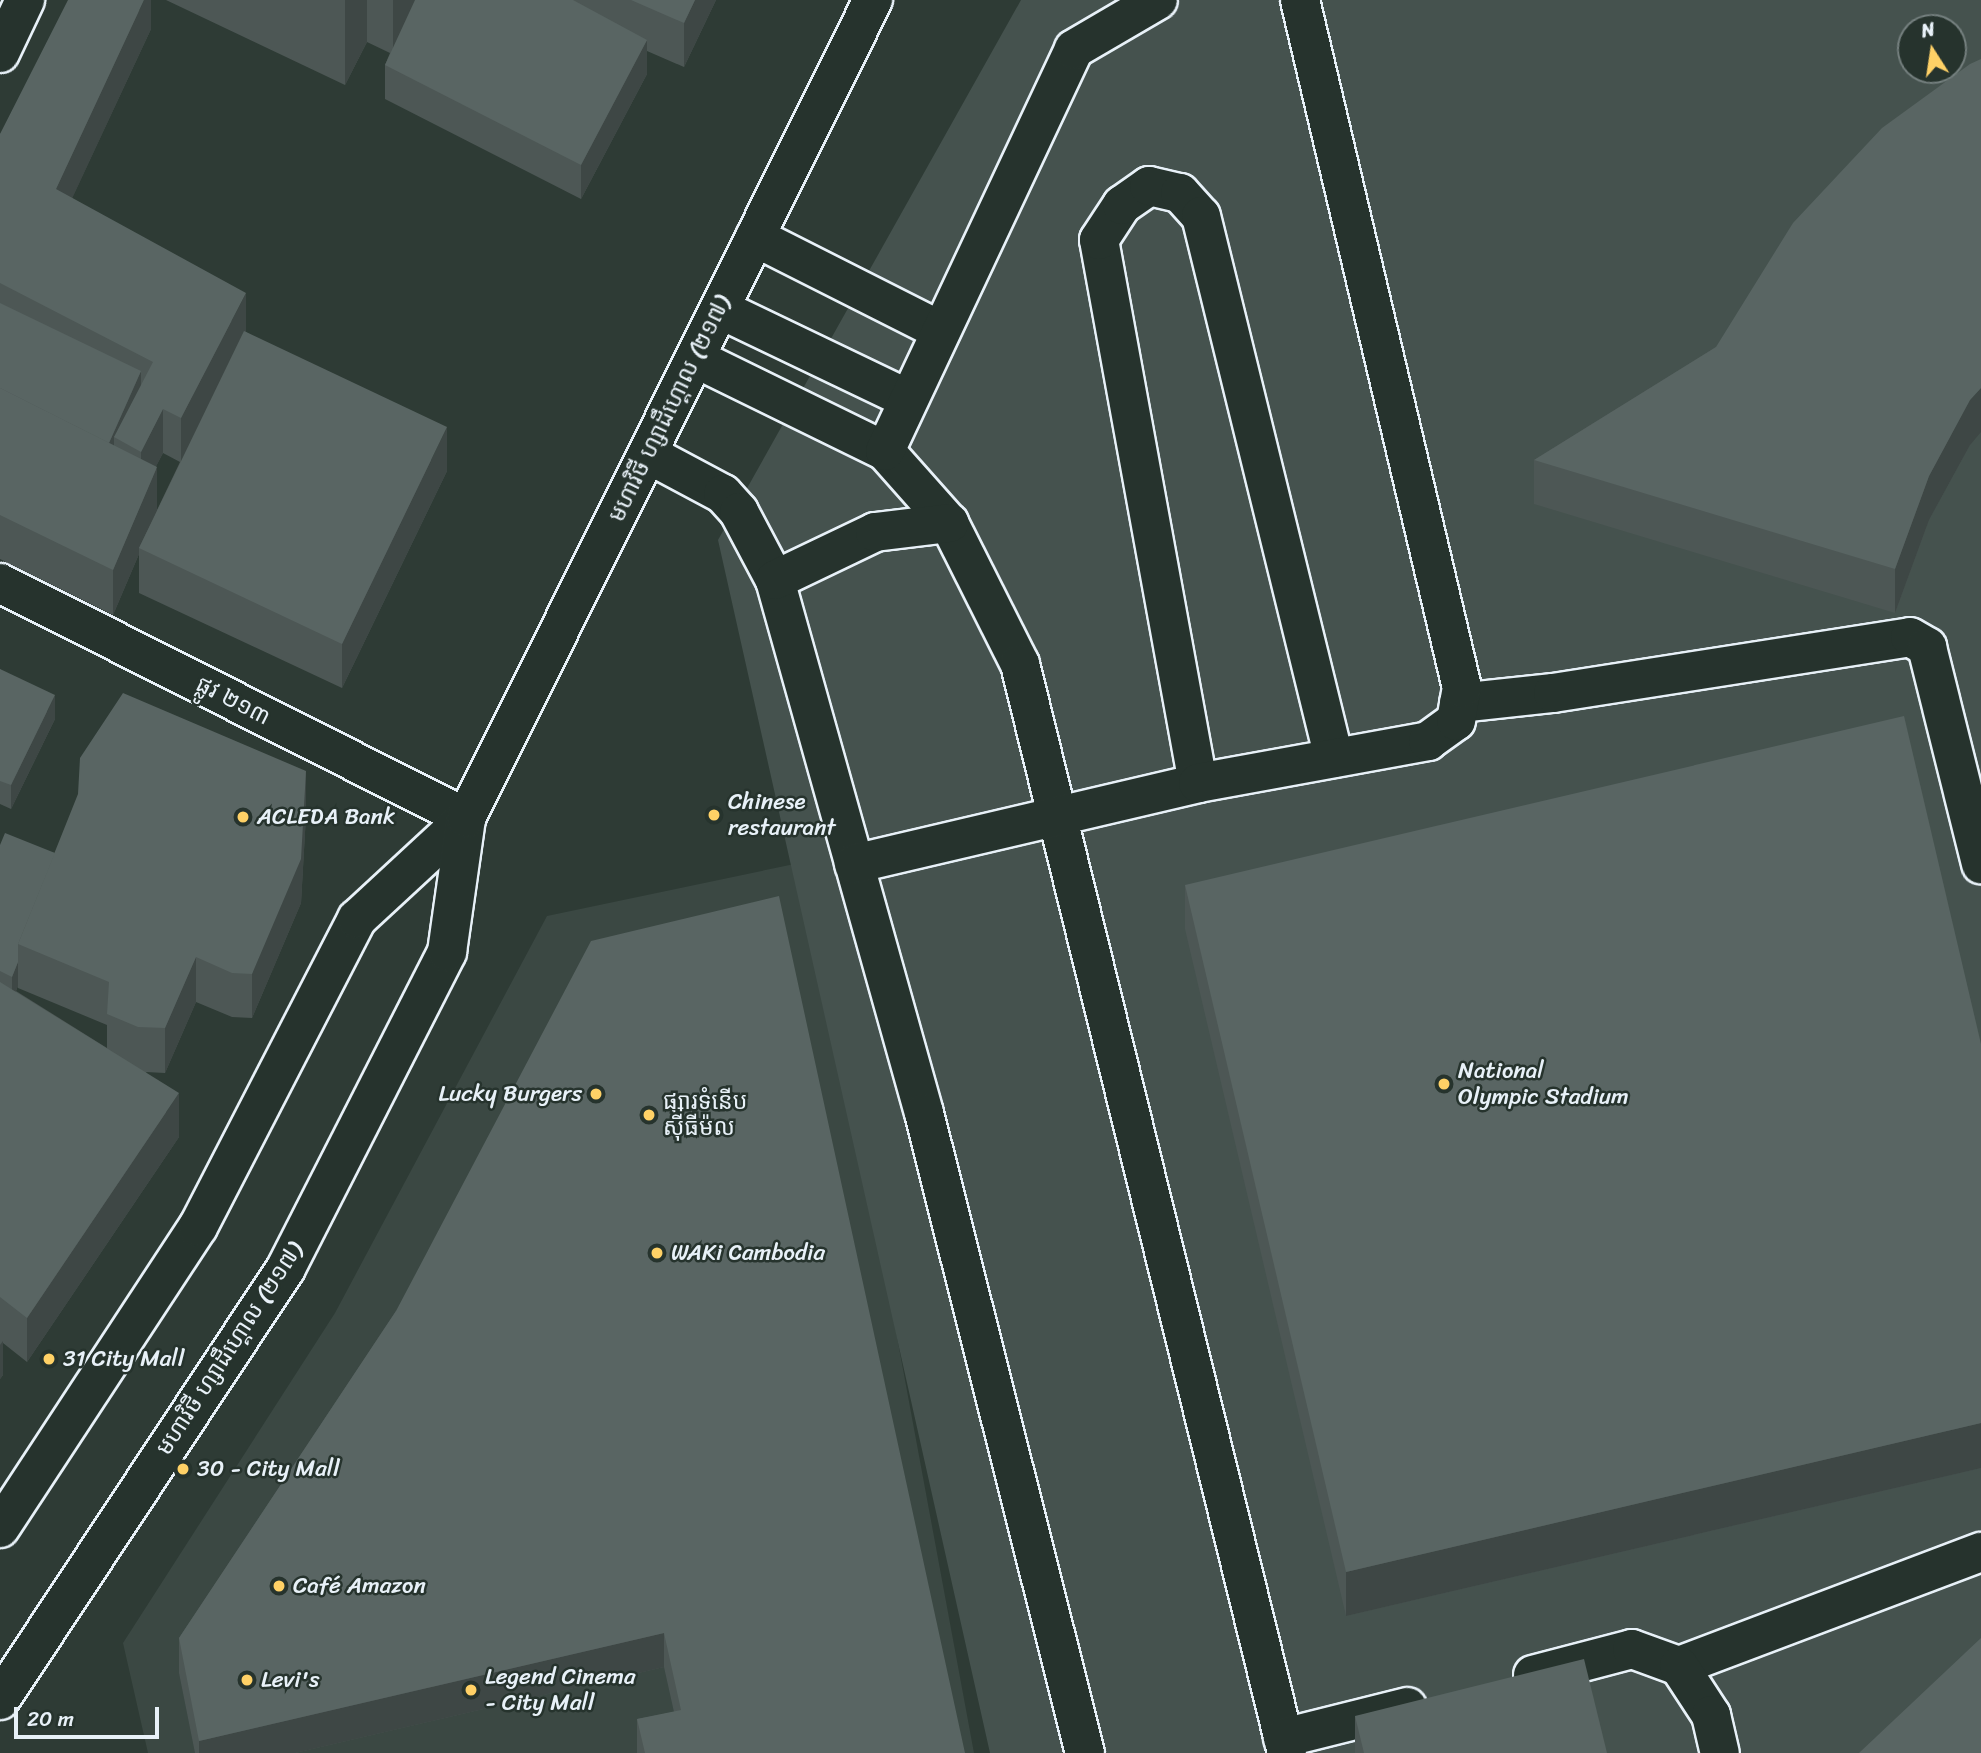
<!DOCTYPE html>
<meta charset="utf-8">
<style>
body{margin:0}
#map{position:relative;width:1981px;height:1753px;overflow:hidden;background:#2e3b35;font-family:Sriracha,"Noto Sans Khmer",sans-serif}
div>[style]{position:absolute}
.built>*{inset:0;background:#3b4843}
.green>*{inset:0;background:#45524e}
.roads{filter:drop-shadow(2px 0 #e8f1f8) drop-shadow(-2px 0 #e8f1f8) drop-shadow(0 2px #e8f1f8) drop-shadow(0 -2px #e8f1f8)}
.minor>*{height:38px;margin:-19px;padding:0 19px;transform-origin:19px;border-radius:19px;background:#26332d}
.major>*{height:38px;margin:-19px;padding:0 19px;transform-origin:19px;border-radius:19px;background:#26332d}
.wall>*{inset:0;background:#4d5755}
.shaded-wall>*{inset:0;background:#3e4745}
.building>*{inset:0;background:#596563}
.dots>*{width:19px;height:19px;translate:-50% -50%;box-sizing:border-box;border:4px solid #26332d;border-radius:50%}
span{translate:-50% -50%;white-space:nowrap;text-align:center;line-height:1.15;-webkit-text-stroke:5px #26332d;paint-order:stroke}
.street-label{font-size:23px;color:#e8f1f8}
.poi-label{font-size:23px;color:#e8f1f8}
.left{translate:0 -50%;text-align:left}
.right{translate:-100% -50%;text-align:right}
.north{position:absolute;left:1897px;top:14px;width:70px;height:70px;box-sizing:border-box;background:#26332d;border:2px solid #747f7e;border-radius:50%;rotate:348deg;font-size:19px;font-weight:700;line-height:28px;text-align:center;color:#e8f1f8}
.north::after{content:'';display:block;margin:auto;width:24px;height:32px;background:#ffd166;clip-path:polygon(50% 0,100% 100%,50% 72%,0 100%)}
.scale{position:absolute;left:14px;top:1707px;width:145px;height:32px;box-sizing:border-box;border:4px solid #e8f1f8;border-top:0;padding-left:9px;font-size:21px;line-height:24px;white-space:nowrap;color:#e8f1f8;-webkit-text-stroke:5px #26332d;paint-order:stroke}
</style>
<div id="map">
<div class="built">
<i style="clip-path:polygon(809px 861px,974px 1753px,148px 1753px,123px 1643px,335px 1313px,547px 916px)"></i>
</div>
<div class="green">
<i style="clip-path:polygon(evenodd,1021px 0,1981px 0,1981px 1753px,990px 1753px,718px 540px,1021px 0,1911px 28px,1953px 28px,1953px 70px,1911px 70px,1911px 28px)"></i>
</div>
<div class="roads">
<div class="minor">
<i style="left:0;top:53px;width:59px;rotate:-64.7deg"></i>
<i style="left:755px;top:237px;width:206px;rotate:26.8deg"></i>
<i style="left:720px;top:309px;width:208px;rotate:25.6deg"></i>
<i style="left:695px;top:358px;width:212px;rotate:26.1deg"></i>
<i style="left:885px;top:451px;width:96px;rotate:48.4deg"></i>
<i style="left:949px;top:523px;width:158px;rotate:63.3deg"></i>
<i style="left:1020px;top:664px;width:1121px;rotate:76.22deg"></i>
<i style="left:885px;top:451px;width:444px;rotate:-64.8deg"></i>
<i style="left:1074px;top:49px;width:97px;rotate:-30.3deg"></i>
<i style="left:648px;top:454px;width:85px;rotate:28.1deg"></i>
<i style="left:723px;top:494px;width:24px;rotate:48deg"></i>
<i style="left:739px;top:512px;width:77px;rotate:62.1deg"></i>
<i style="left:775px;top:580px;width:553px;rotate:74.38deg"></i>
<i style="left:924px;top:1113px;width:660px;rotate:75.88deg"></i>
<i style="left:775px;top:580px;width:111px;rotate:-25.6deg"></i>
<i style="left:875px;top:532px;width:75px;rotate:-6.9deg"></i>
<i style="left:0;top:583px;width:522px;rotate:26.76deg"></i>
<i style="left:1459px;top:703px;width:95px;rotate:-6.1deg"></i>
<i style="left:1553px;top:693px;width:361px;rotate:-8.9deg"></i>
<i style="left:1910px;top:637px;width:20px;rotate:30deg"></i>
<i style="left:1927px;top:647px;width:224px;rotate:76deg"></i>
<i style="left:1198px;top:783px;width:552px;rotate:-100.33deg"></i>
<i style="left:1099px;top:240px;width:42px;rotate:-56.7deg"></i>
<i style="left:1122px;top:205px;width:33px;rotate:-35deg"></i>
<i style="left:1149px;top:186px;width:32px;rotate:13deg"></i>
<i style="left:1180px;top:193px;width:31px;rotate:48deg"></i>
<i style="left:1201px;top:216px;width:558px;rotate:76.21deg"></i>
<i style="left:854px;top:864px;width:353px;rotate:-13.2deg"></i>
<i style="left:1198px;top:783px;width:234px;rotate:-10.3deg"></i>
<i style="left:1428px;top:741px;width:34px;rotate:-36deg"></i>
<i style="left:1456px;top:721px;width:34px;rotate:-80deg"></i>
<i style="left:1462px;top:688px;width:707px;rotate:-103.25deg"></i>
<i style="left:1679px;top:1666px;width:323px;rotate:-20.7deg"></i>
<i style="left:1533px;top:1675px;width:102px;rotate:-14.7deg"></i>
<i style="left:1632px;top:1649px;width:50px;rotate:19.9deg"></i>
<i style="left:1679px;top:1666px;width:59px;rotate:56.9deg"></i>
<i style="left:1711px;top:1715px;width:39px;rotate:77deg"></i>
<i style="left:1283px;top:1738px;width:128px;rotate:-14deg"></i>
</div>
<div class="major">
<i style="left:0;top:1528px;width:360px;rotate:-56.7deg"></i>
<i style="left:198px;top:1227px;width:347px;rotate:-62.7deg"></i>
<i style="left:357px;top:919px;width:149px;rotate:-42.8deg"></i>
<i style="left:0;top:1700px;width:518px;rotate:-56.49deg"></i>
<i style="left:286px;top:1268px;width:355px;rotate:-63deg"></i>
<i style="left:447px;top:952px;width:135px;rotate:-81.9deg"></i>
<i style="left:466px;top:818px;width:914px;rotate:-63.55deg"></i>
</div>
</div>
<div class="wall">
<i style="clip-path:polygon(evenodd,151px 0,151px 29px,72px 198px,246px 332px,447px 471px,342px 688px,139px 593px,139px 554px,113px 615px,0 559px,0 134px,151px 0,163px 453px,180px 462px,157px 510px,156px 466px,163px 453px)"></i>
<i style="clip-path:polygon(166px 0,716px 0,684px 67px,647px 51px,647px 74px,581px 199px,385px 99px,385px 65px,390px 53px,367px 42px,345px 85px)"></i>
<i style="clip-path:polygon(1716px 347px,1970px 445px,1929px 520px,1895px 613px,1534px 504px,1534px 460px)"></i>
<i style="clip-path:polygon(0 669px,55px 719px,11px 809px,0 804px)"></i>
<i style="clip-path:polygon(evenodd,306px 815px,301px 903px,252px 1018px,232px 1017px,196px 1002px,165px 1073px,146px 1072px,179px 1137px,27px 1362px,3px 1343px,3px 1375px,0 1379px,0 845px,55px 853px,306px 815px,18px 986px,18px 988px,107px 1025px,107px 1048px,16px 991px,18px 986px)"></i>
<i style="clip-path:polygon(1185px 885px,1981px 1044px,1981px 1468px,1346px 1616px,1185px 929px)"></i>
<i style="clip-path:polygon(396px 1311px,965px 1753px,637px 1753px,637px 1719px,674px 1712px,664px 1667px,295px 1753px,195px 1753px,179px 1673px,179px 1638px)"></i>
<i style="clip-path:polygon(1355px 1716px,1607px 1753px,1355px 1753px)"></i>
</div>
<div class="shaded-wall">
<i style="clip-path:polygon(144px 0,151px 0,151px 29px,56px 233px,56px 189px)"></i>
<i style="clip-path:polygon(345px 0,367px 0,367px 42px,345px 85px)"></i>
<i style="clip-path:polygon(393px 0,418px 0,393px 55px)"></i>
<i style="clip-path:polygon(695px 0,716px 0,684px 67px,684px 23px)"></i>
<i style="clip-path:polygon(647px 40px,647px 74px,581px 199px,581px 165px)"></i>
<i style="clip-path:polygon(246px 293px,246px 338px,181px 463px,181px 418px)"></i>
<i style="clip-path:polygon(141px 371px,141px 405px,114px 437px,114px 466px,109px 443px)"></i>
<i style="clip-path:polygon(1981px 388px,1981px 432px,1970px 445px,1929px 520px,1895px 613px,1895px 569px,1929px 476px,1970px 400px)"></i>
<i style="clip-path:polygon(163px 409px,163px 453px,141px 496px,141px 452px)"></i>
<i style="clip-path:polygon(447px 427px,447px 471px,342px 688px,342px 644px)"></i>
<i style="clip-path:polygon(157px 467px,157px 511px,139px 548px,139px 554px,113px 615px,113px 570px)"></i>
<i style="clip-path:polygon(55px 695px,55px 719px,11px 809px,11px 785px)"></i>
<i style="clip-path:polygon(306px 771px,306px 815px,301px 903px,252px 1018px,252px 974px)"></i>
<i style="clip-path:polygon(196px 957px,196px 1002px,165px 1073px,165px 1028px)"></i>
<i style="clip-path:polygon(18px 962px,18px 986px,12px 1000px,12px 977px)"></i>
<i style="clip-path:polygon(179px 1093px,179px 1137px,27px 1362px,27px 1318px)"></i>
<i style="clip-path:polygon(3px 1341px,3px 1375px,0 1379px,0 1345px)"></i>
<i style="clip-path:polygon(1981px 1423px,1981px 1468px,1346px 1616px,1346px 1572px)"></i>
<i style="clip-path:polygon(664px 1633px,664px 1667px,295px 1753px,199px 1753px,199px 1741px)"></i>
</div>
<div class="building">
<i style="clip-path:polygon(68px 0,144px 0,56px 189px,246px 293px,181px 418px,163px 409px,141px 452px,114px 437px,153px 362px,0 283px,0 134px)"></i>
<i style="clip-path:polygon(415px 0,573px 0,647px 40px,581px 165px,385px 65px)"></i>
<i style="clip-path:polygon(631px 0,695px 0,684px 23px)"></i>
<i style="clip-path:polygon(1981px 59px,1981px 388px,1970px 400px,1929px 476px,1895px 569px,1534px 460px,1716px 347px,1793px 223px,1882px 128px,1970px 64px)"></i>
<i style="clip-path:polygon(0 303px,141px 371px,109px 443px,0 388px)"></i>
<i style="clip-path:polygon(244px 331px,447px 427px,342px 644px,139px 548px)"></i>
<i style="clip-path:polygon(0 388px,157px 467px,113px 570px,0 515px)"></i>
<i style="clip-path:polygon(0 669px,55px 695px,11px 785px,0 781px)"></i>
<i style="clip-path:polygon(123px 693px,306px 771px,301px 859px,252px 974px,232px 973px,196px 957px,165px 1028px,138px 1027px,107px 1014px,109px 982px,18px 944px,78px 794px,80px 758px)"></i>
<i style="clip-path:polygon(1904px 716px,1981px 1044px,1981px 1423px,1346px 1572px,1185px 885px)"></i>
<i style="clip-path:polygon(5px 833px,55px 853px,18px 944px,18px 962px,12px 977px,0 971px,0 845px)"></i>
<i style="clip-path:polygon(779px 896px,965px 1753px,645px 1753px,637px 1719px,681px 1710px,664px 1633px,199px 1741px,179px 1638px,396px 1311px,591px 941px)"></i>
<i style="clip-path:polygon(0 982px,179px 1093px,27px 1318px,0 1297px)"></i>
<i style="clip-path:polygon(1981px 1638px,1981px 1753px,1859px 1753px)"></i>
<i style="clip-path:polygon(1584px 1659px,1607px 1753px,1364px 1753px,1355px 1716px)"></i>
</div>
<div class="dots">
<i style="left:714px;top:815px;background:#ffd166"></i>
<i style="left:243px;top:817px;background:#ffd166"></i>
<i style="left:1444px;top:1084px;background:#ffd166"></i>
<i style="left:596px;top:1094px;background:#ffd166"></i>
<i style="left:649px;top:1115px;background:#ffd166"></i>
<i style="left:657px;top:1253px;background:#ffd166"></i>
<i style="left:49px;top:1359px;background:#ffd166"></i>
<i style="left:183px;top:1469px;background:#ffd166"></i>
<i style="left:279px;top:1586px;background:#ffd166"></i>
<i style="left:247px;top:1680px;background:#ffd166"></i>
<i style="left:471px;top:1690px;background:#ffd166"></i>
</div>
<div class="street-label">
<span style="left:670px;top:409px;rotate:-64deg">មហាវិថី ហ្សាដឹហ្គោល (២១៧)</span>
<span style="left:233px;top:701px;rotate:27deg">ផ្លូវ ២១៣</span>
<span style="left:230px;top:1349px;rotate:-57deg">មហាវិថី ហ្សាដឹហ្គោល (២១៧)</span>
</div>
<div class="poi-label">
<span class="left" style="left:728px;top:815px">Chinese<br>restaurant</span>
<span class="left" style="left:257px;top:817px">ACLEDA Bank</span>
<span class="left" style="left:1458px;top:1084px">National<br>Olympic Stadium</span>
<span class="right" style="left:582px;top:1094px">Lucky Burgers</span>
<span class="left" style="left:663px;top:1115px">ផ្សារទំនើប<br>ស៊ីធីម៉ល</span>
<span class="left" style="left:671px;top:1253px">WAKi Cambodia</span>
<span class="left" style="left:63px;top:1359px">31 City Mall</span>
<span class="left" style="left:197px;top:1469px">30 - City Mall</span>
<span class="left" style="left:293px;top:1586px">Café Amazon</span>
<span class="left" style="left:485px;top:1690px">Legend Cinema<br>- City Mall</span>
<span class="left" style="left:261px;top:1680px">Levi's</span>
</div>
<div class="north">N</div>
<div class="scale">20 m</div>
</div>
